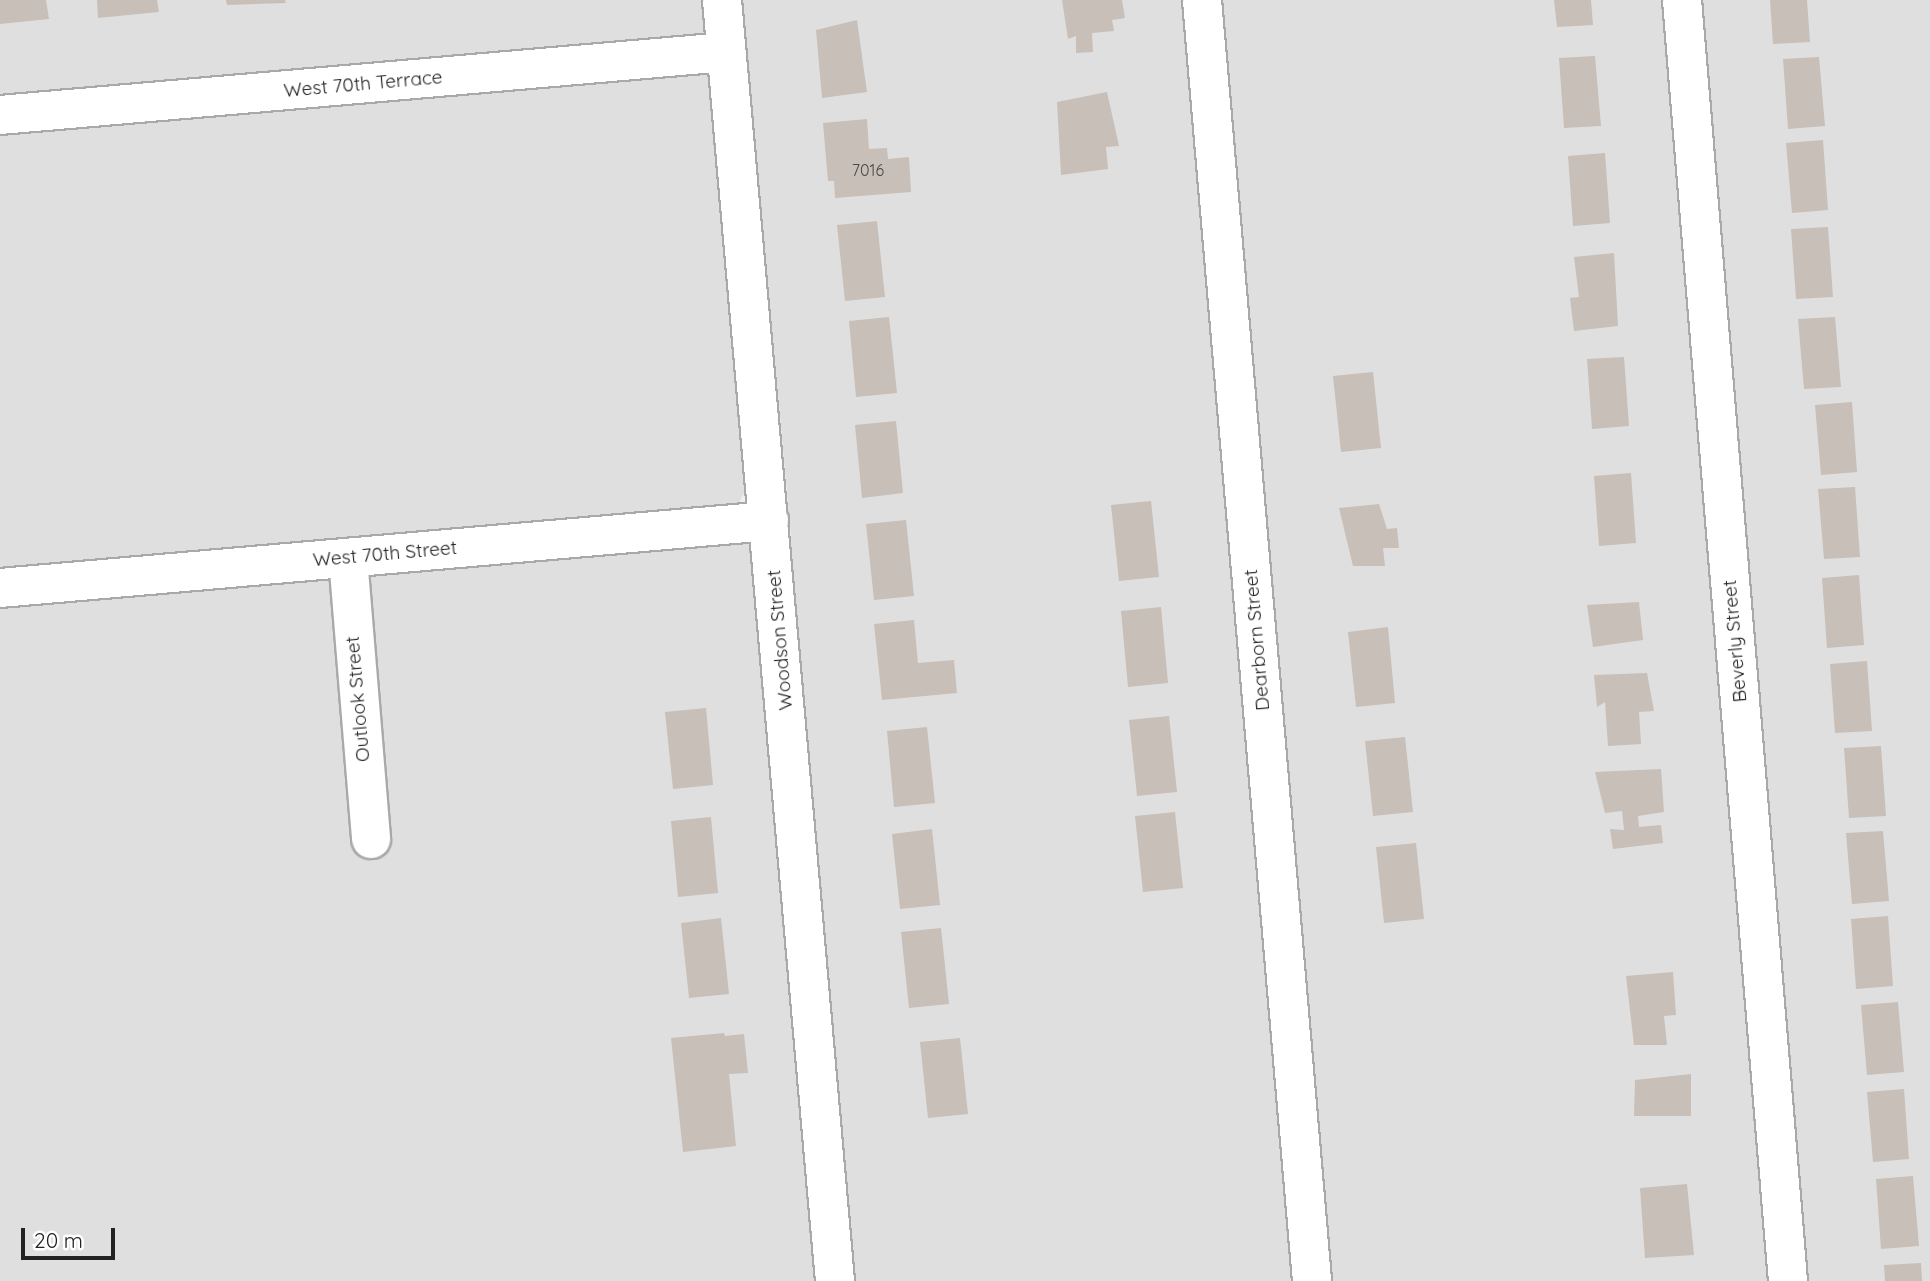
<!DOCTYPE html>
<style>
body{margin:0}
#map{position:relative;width:1930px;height:1281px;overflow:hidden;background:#f2efe9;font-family:Quicksand,sans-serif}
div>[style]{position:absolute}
.residential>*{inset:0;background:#e0dfdf}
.building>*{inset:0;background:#c7bfb8}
.roads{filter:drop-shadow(2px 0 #a9a9a9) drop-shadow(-2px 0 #a9a9a9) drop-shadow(0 2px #a9a9a9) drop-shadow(0 -2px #a9a9a9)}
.minor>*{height:38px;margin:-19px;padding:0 19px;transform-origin:19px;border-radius:19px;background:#fff}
span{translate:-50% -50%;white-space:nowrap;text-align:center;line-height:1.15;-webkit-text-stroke:5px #fff;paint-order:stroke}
.number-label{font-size:16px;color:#4b4948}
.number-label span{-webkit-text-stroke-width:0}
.street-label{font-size:19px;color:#222}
.scale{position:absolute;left:21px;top:1228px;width:94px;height:32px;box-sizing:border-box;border:4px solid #222;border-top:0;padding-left:9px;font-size:21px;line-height:24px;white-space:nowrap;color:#222;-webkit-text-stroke:5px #fff;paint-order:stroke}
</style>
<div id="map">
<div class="residential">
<i style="clip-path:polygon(0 0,704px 0,747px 488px,737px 506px,0 572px)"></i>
<i style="clip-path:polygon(742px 0,1930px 0,1930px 1281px,0 1281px,0 607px,791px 536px)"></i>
</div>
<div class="building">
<i style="clip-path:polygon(0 0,46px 0,49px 19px,0 24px)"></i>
<i style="clip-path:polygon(97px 0,157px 0,159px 12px,98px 18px)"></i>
<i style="clip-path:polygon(226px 0,285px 0,286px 3px,227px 5px)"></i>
<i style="clip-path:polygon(1062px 0,1122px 0,1125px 18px,1112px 20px,1114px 31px,1092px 33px,1093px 52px,1076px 53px,1076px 36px,1068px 39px)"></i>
<i style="clip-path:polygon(1554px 0,1591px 0,1593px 25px,1557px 27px)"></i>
<i style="clip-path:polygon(1770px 0,1807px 0,1810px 42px,1773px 44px)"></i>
<i style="clip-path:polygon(857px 20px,867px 92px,822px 98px,816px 30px)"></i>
<i style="clip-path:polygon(1595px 56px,1601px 126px,1564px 128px,1559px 58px)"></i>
<i style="clip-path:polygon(1819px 57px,1825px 126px,1788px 129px,1783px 59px)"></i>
<i style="clip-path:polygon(1107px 92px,1119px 146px,1106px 147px,1108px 169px,1061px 175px,1057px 102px)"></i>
<i style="clip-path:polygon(867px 119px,869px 149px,887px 148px,888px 159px,909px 157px,911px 192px,835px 198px,834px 181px,828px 181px,823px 123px)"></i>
<i style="clip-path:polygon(1823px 140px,1828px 210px,1792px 213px,1786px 143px)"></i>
<i style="clip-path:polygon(1605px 153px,1610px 223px,1573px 226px,1568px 156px)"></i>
<i style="clip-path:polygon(877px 221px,885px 297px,845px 301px,837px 225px)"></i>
<i style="clip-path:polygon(1828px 227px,1833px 297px,1796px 299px,1791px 229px)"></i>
<i style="clip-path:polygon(1614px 253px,1618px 326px,1574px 331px,1570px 298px,1579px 297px,1574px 257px)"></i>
<i style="clip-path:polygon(889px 317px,897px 393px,856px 397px,849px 321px)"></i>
<i style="clip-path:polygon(1835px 317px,1841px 387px,1804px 389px,1798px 319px)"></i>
<i style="clip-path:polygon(1624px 357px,1629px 426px,1592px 429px,1587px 359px)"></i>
<i style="clip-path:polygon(1373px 372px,1381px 448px,1341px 452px,1333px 376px)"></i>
<i style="clip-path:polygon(1852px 402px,1857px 472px,1821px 475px,1815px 405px)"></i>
<i style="clip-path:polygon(896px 421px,903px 493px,862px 498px,855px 425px)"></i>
<i style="clip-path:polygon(1631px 473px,1636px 543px,1599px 546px,1594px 476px)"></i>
<i style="clip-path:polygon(1855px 487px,1860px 557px,1824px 559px,1818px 489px)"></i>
<i style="clip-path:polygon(1151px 501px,1159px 577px,1119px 581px,1111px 505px)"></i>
<i style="clip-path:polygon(1379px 504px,1387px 529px,1397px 528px,1399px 548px,1383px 548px,1385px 566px,1353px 566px,1339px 508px)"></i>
<i style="clip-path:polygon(906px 520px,914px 596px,874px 600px,866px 524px)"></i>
<i style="clip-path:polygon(1859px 575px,1864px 645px,1827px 648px,1822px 578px)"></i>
<i style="clip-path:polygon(1639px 602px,1643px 640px,1593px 647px,1587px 605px)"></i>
<i style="clip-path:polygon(1161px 607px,1168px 683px,1128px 687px,1121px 611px)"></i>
<i style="clip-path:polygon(914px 620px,918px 663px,954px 660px,957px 693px,882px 700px,874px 624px)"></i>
<i style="clip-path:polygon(1388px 627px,1395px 703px,1356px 707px,1348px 632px)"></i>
<i style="clip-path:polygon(1867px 661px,1872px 731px,1835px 733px,1830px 664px)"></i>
<i style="clip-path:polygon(1647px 673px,1654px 711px,1639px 712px,1641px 744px,1608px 746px,1605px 702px,1597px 707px,1594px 675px)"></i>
<i style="clip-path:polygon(706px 708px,713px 785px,673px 789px,665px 712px)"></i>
<i style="clip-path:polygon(1169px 716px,1177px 792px,1137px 796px,1129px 720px)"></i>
<i style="clip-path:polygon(927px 727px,935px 803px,894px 807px,887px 731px)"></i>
<i style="clip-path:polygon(1405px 737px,1413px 812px,1373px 816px,1365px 741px)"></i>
<i style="clip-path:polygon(1881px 746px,1886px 816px,1849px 818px,1844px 748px)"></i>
<i style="clip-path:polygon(1661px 769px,1664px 812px,1638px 816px,1639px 827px,1661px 825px,1663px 843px,1613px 849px,1610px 829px,1624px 830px,1622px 811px,1605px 813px,1595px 772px)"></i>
<i style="clip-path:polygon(1175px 812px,1183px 888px,1143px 892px,1135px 816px)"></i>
<i style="clip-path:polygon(711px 817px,718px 893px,678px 897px,671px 821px)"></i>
<i style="clip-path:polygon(932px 829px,940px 905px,900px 909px,892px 834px)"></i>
<i style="clip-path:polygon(1883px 831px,1889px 901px,1852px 904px,1846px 833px)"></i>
<i style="clip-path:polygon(1416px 843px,1424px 919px,1384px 923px,1376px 847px)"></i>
<i style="clip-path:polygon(1888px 916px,1893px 986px,1856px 989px,1851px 919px)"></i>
<i style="clip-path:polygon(721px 918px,729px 994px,689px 998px,681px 923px)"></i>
<i style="clip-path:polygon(941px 928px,949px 1004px,909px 1008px,901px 932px)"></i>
<i style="clip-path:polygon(1673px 972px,1676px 1015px,1664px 1016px,1667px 1045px,1634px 1045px,1626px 976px)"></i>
<i style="clip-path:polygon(1898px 1002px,1904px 1072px,1867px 1075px,1861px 1005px)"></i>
<i style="clip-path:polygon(724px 1033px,725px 1036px,744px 1034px,748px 1073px,729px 1074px,736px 1146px,683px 1152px,671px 1038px)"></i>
<i style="clip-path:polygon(960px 1038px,968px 1114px,928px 1118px,920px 1042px)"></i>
<i style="clip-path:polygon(1691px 1074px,1691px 1116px,1634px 1116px,1635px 1080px)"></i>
<i style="clip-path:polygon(1904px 1089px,1909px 1159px,1873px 1162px,1867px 1092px)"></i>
<i style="clip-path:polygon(1913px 1176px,1919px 1246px,1881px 1249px,1876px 1179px)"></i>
<i style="clip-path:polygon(1687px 1184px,1694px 1255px,1645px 1258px,1640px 1188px)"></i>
<i style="clip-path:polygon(1921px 1263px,1922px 1281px,1885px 1281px,1884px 1265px)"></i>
</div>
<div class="roads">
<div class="minor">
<i style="left:722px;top:0;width:1286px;rotate:84.96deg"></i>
<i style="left:1202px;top:0;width:1286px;rotate:85.09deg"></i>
<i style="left:1682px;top:0;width:1285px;rotate:85.27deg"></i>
<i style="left:0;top:115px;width:729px;rotate:-4.96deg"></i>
<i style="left:348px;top:558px;width:282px;rotate:85.3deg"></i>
<i style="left:0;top:588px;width:772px;rotate:-4.98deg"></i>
</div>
</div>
<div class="number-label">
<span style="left:868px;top:170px">7016</span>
</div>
<div class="street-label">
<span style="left:363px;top:84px;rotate:-5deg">West 70th Terrace</span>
<span style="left:385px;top:554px;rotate:-5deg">West 70th Street</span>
<span style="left:780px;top:640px;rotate:-95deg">Woodson Street</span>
<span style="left:1257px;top:640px;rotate:-95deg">Dearborn Street</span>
<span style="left:1735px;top:641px;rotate:-95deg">Beverly Street</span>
<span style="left:358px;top:699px;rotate:-95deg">Outlook Street</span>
</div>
<div class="scale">20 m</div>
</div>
